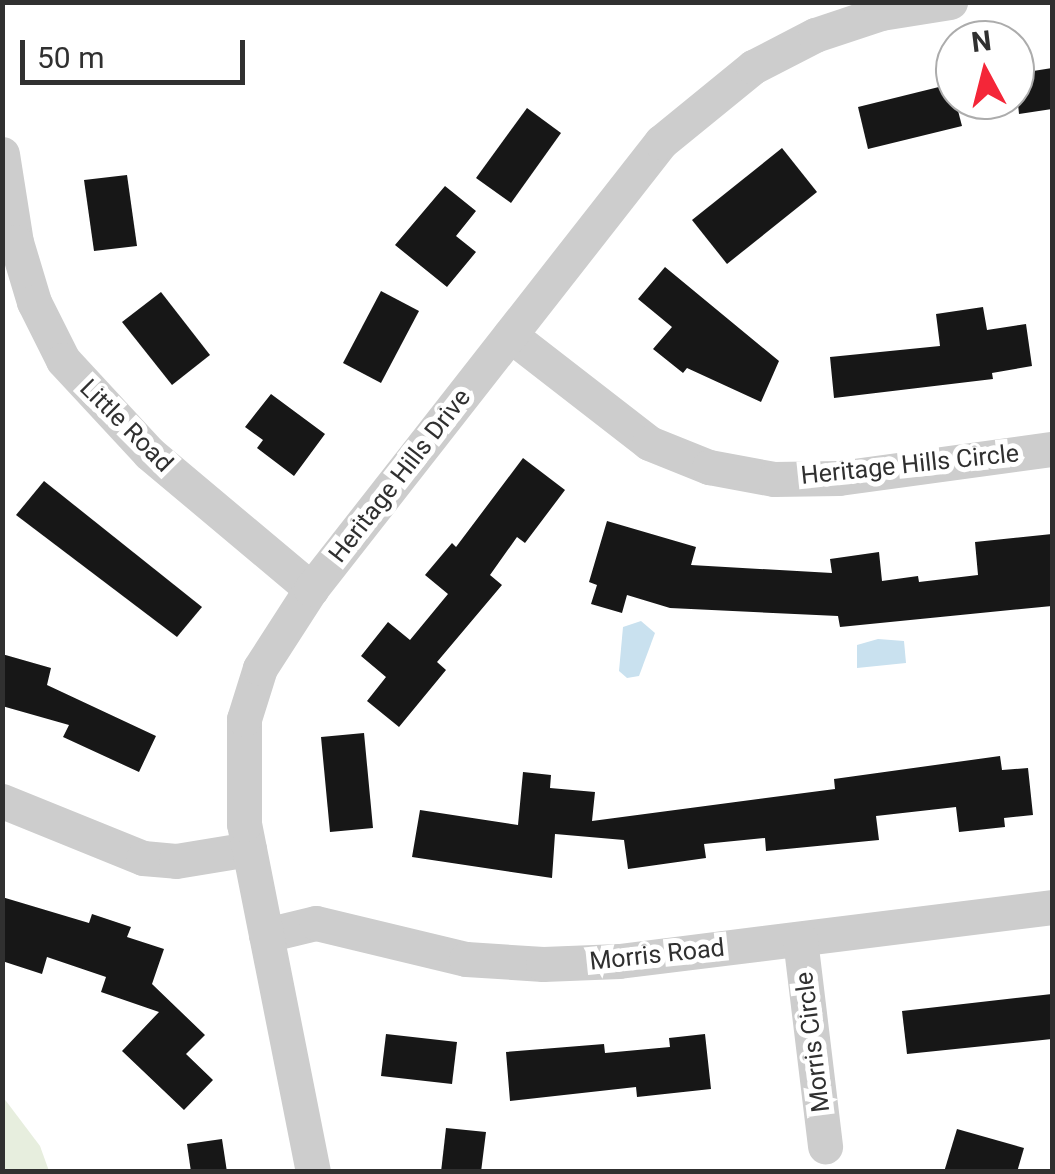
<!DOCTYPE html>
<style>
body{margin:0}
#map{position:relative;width:1055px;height:1174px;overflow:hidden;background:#fff;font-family:Roboto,sans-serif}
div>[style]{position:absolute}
.green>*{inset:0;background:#e7eede}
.water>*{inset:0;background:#c9e1ef}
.building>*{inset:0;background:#171717}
.minor>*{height:35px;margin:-17.5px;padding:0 17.5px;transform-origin:17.5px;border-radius:17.5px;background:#cdcdcd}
span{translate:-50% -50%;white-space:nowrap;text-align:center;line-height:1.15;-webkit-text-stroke:10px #fff;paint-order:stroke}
.street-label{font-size:25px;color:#303030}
.frame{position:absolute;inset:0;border:5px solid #303030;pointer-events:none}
.north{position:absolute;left:935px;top:20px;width:100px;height:100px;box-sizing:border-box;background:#fff;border:2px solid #acacac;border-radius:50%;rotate:353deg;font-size:28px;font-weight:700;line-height:40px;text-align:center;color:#303030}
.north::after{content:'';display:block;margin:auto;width:35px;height:45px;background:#f42638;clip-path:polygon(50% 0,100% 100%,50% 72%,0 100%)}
.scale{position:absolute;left:20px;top:40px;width:225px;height:45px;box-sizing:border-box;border:5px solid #303030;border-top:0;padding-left:12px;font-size:30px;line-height:35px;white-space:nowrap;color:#303030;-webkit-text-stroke:8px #fff;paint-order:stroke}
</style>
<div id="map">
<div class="green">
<i style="clip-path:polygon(3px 1097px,40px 1146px,49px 1171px,3px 1171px)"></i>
</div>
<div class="water">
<i style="clip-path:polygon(641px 621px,655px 633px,639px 676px,627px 678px,619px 671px,623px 627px)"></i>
<i style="clip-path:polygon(878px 639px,904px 641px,906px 663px,857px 668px,857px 645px)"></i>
</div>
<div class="building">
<i style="clip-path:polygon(1052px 68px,1052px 109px,1019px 114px,1015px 74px)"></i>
<i style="clip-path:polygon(951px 84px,962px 126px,868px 149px,858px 107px)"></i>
<i style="clip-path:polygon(527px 108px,561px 133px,511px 203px,476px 178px)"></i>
<i style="clip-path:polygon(782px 148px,817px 192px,727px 264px,692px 220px)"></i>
<i style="clip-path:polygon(127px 175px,137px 246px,94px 251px,84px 180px)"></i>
<i style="clip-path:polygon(445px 186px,476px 211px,456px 236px,476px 252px,447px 287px,395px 245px)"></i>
<i style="clip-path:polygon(665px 267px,779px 361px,761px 402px,687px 368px,683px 373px,653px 349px,672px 327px,638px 299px)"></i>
<i style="clip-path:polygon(381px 291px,419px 311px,381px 383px,343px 363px)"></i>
<i style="clip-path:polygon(161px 292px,210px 355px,172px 385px,122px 322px)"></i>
<i style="clip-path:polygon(983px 307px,987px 330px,1026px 324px,1032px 366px,992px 373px,993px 379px,834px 398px,830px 357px,940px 346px,936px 314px)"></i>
<i style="clip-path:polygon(271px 394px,325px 434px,294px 476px,257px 448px,263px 440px,245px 427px)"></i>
<i style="clip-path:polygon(523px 458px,565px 490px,525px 543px,517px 537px,490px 575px,502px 585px,437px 662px,446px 670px,399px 727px,367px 701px,386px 677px,361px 656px,388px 622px,410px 640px,448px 594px,425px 575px,452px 543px,456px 547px)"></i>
<i style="clip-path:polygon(44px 481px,202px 607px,177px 637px,16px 515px)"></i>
<i style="clip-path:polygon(607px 521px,696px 547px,691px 565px,832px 573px,830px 559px,879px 552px,882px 581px,918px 576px,919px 582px,978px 575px,975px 542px,1052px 534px,1052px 606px,840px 627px,838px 616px,670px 608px,627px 595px,622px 613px,591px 604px,597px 585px,589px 582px)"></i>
<i style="clip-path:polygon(2px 654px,51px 668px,47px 685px,156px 736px,139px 772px,63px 737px,69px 725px,2px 706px)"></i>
<i style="clip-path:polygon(364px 733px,373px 828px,330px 832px,321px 737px)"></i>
<i style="clip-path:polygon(1000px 756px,1002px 770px,1028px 768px,1033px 815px,1004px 818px,1005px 827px,959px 832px,956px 807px,876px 816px,879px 840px,766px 851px,765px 838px,704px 844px,706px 858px,628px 869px,624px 840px,555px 834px,552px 878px,412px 857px,420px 810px,518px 825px,523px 772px,551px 775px,550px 788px,595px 792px,592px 821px,835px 789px,834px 779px)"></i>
<i style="clip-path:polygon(2px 897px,89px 923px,92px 914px,131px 927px,127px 937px,164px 949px,152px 984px,205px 1035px,186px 1054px,213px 1080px,184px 1110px,122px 1051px,159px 1012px,101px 992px,106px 977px,47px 957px,42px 974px,2px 961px)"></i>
<i style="clip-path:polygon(1052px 994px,1052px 1039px,907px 1054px,902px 1011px)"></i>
<i style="clip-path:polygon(386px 1034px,457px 1042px,452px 1084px,381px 1076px)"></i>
<i style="clip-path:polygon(705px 1034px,711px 1089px,637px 1097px,636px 1087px,510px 1101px,506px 1052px,604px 1044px,605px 1053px,670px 1047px,669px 1038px)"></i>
<i style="clip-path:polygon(446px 1128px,486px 1132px,481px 1172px,441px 1172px)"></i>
<i style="clip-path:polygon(957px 1129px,1024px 1148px,1017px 1172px,944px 1172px)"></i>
<i style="clip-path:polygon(222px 1139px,227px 1172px,191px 1172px,187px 1144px)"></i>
</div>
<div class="minor">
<i style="left:2px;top:154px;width:89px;rotate:81deg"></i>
<i style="left:16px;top:242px;width:63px;rotate:73.3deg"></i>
<i style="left:34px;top:302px;width:65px;rotate:63.4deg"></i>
<i style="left:63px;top:360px;width:127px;rotate:47.2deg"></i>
<i style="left:149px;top:453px;width:212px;rotate:40deg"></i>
<i style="left:510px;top:335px;width:176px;rotate:37.8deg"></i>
<i style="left:649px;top:443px;width:65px;rotate:21.8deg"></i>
<i style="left:709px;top:467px;width:66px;rotate:10.5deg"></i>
<i style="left:774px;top:479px;width:65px;rotate:-0.9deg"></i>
<i style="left:839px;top:478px;width:215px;rotate:-7.8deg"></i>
<i style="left:2px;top:801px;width:152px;rotate:22deg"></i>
<i style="left:143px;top:858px;width:33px;rotate:5deg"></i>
<i style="left:176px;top:861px;width:74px;rotate:-9.3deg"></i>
<i style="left:266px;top:935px;width:51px;rotate:-13.5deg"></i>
<i style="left:316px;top:923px;width:154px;rotate:13.5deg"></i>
<i style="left:466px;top:959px;width:77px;rotate:3.7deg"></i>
<i style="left:543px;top:964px;width:76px;rotate:-2.3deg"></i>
<i style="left:619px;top:961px;width:436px;rotate:-7.1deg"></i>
<i style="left:800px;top:939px;width:209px;rotate:83.1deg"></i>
<i style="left:313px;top:1172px;width:355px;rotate:-101.2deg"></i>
<i style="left:244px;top:824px;width:105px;rotate:-90deg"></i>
<i style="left:244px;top:719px;width:53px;rotate:-72.6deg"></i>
<i style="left:260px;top:668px;width:94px;rotate:-57.2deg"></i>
<i style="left:311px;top:589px;width:568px;rotate:-51.94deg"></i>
<i style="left:661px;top:142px;width:119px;rotate:-39.2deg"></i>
<i style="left:753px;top:67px;width:70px;rotate:-27.3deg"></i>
<i style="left:815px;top:35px;width:70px;rotate:-18.4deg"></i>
<i style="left:881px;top:13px;width:70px;rotate:-9.1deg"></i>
</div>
<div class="street-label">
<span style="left:126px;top:426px;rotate:45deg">Little Road</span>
<span style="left:910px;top:465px;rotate:-6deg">Heritage Hills Circle</span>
<span style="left:400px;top:476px;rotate:-52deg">Heritage Hills Drive</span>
<span style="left:657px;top:955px;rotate:-6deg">Morris Road</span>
<span style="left:813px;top:1042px;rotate:-97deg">Morris Circle</span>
</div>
<div class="frame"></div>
<div class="north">N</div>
<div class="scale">50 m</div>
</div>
